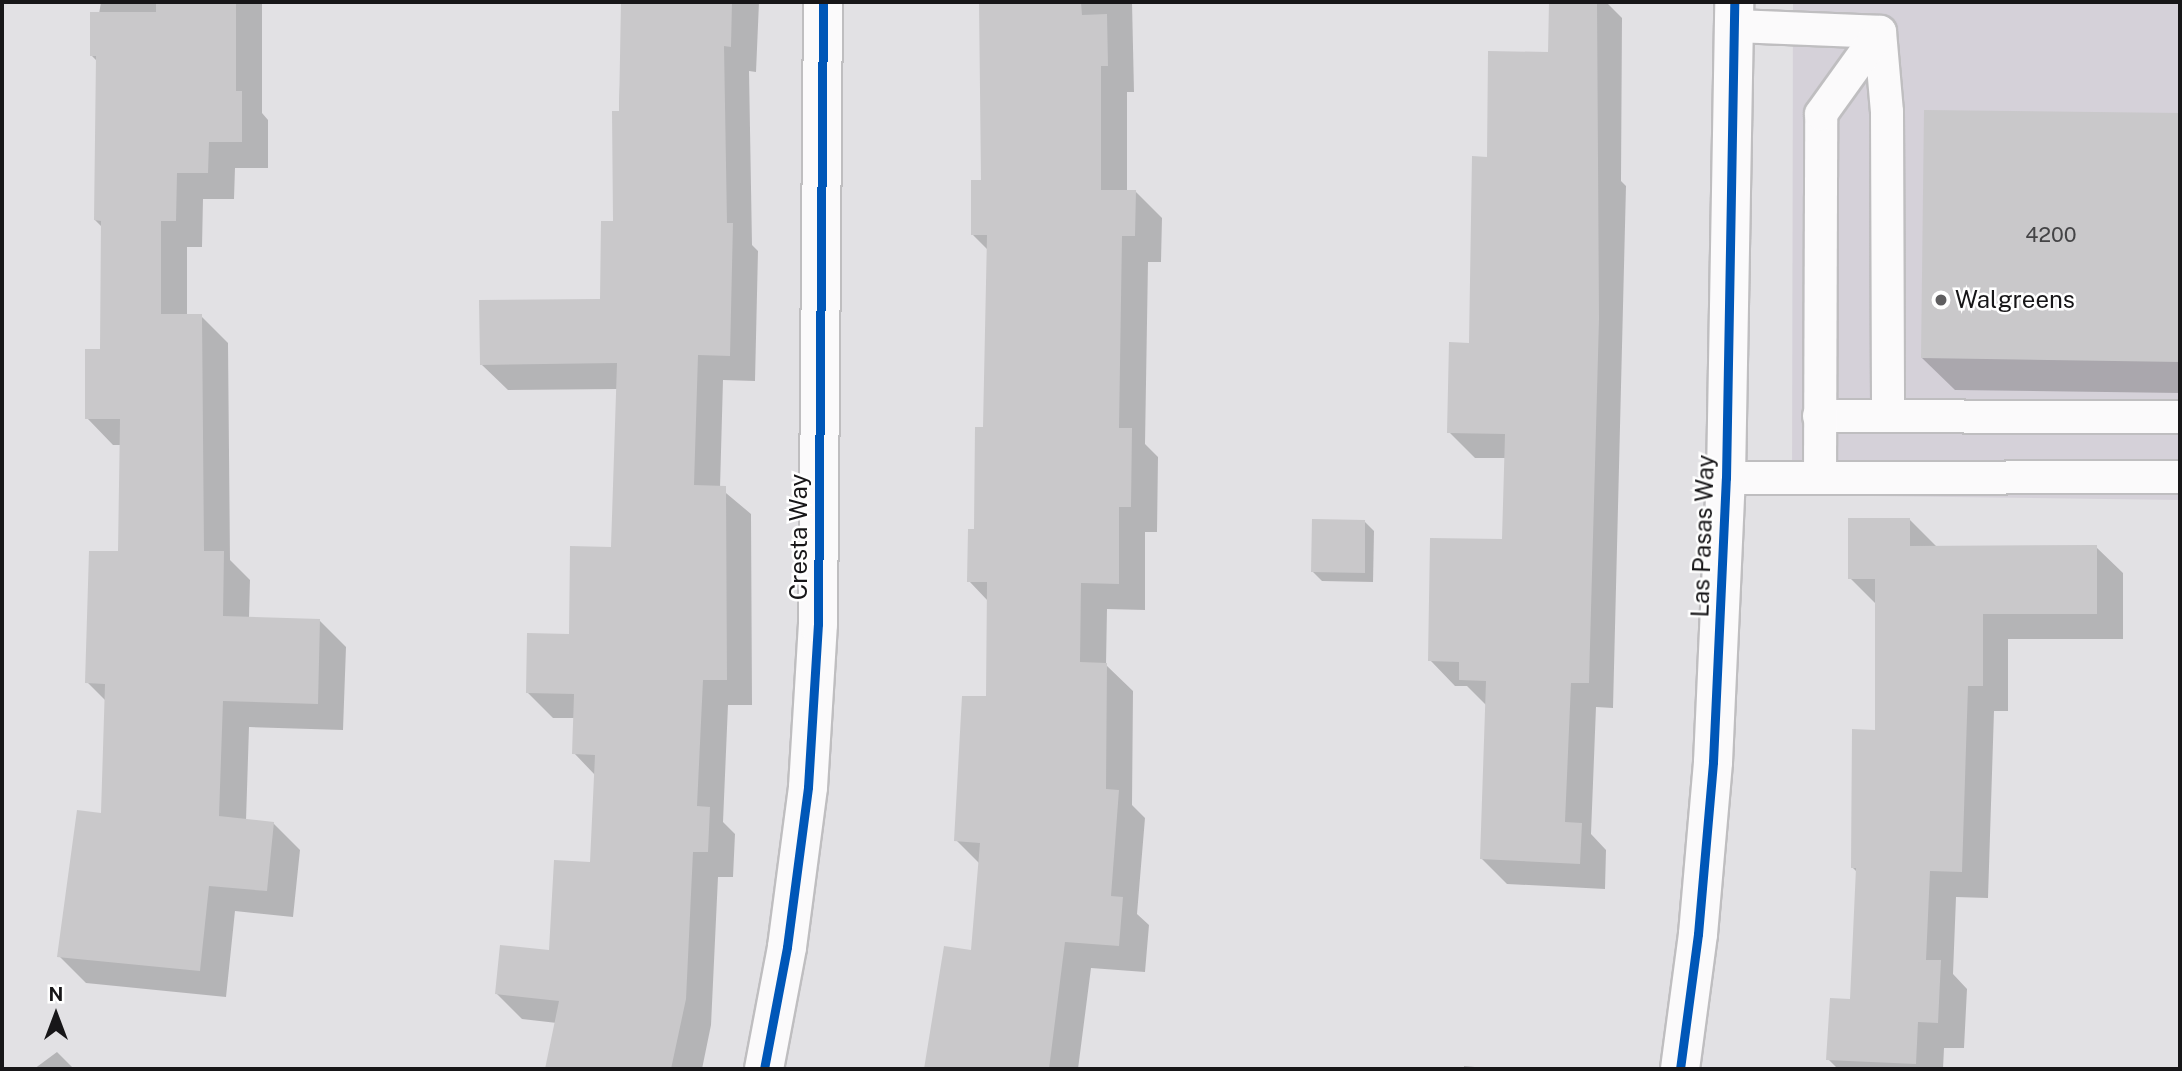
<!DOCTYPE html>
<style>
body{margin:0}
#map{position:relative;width:2182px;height:1071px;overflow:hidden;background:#e2e1e4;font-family:"Public Sans",sans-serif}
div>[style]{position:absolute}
.built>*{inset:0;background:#d5d1d9}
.shadow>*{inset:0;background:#0003}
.building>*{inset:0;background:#c9c8ca}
.roads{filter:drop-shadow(2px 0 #bfbec0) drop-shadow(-2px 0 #bfbec0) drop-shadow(0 2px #bfbec0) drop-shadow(0 -2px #bfbec0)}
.service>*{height:32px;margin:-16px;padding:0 16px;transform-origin:16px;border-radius:16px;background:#fbfafb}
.minor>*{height:38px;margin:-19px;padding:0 19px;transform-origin:19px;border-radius:19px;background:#fbfafb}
.cycleway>*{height:9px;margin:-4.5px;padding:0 4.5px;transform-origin:4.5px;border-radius:4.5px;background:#0057b8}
.dots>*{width:19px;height:19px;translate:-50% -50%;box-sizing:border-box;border:4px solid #fff;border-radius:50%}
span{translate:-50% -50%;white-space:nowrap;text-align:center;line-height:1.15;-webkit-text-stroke:5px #fff;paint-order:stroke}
.number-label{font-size:21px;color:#444446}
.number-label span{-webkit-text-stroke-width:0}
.poi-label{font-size:24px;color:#171618}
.left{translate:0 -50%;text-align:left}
.street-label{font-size:24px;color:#171618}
.frame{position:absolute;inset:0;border:4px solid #171618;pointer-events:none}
.north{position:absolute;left:21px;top:980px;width:70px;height:70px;-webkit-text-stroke:5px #fff;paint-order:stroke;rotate:0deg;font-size:19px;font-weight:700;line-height:28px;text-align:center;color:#171618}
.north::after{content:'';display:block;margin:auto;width:24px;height:32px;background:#171618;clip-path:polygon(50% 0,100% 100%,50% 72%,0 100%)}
</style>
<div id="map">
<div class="built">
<i style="clip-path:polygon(1793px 2px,2180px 2px,2180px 500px,1792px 495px)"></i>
</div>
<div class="shadow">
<i style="clip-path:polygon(101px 2px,262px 2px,262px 113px,268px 120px,268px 168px,235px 168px,234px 199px,203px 199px,202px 247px,187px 247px,187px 316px,201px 316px,228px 343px,230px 560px,250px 580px,249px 618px,320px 621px,346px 647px,343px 730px,249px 727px,246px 821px,273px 823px,300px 850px,293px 917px,235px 911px,226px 997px,86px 983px,59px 956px,102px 815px,106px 701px,87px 682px,120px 553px,121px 445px,113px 445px,87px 418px,102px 351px,102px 227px,95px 220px,98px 62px,92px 56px)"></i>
<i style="clip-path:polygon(623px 2px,759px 2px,756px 72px,749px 71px,752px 245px,758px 251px,755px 381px,723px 380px,720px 488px,751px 514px,752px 705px,728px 705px,723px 822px,735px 834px,733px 877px,718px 877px,711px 1025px,702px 1069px,547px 1069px,557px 1023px,522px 1019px,496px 993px,550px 952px,591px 864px,595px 775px,574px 753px,575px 718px,553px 718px,527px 692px,570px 635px,613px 549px,618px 389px,508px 390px,482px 365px,602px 301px,615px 223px)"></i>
<i style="clip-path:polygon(981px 2px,1132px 2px,1134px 92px,1127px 92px,1127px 191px,1135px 191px,1162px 218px,1161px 262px,1148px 262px,1145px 444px,1158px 457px,1157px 532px,1145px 532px,1145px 610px,1107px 609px,1106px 665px,1133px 691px,1132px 805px,1145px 818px,1137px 914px,1149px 925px,1145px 972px,1091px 968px,1078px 1069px,927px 1069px,945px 948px,972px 952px,980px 864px,956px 840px,988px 698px,988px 601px,969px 581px,985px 429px,988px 250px,973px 235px,983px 182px)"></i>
<i style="clip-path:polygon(1550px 2px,1606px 2px,1622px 18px,1621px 181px,1626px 186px,1613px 708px,1596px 707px,1591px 834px,1606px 850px,1605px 889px,1507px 884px,1482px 859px,1487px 706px,1467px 686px,1455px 686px,1430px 660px,1504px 541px,1506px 458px,1475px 458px,1449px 432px,1471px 345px,1489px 158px,1550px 54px)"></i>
<i style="clip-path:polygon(2180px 91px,2180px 393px,1955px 390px,1922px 358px,2179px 114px)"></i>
<i style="clip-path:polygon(1910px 520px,1936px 546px,2096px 547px,2123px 573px,2123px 639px,2008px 639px,2008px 711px,1994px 711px,1988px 898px,1956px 897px,1953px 974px,1967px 989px,1964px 1048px,1944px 1048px,1943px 1069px,1838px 1069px,1828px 1059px,1851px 1001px,1857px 872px,1853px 868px,1877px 731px,1877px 605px,1850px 578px)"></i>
<i style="clip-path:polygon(1365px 522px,1374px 531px,1373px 582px,1322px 581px,1313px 572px)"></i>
<i style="clip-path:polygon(57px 1052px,74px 1069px,34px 1069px)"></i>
<i style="clip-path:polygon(1464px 1066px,1497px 1069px,1464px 1069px)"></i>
</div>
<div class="building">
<i style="clip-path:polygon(156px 2px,236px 2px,236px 91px,242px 91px,242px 142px,209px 142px,208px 173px,177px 173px,176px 221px,161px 221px,161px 314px,202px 314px,204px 551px,224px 551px,223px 616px,320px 619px,318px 704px,223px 701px,219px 816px,274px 822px,267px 891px,209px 886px,200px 971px,57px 957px,77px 810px,101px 813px,105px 684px,85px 683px,89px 551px,118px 551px,120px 419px,85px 419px,85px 349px,100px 349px,101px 221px,94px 220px,96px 56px,90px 56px,90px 12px,156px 12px)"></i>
<i style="clip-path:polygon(621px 2px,732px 2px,731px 47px,724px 46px,727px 223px,733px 223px,730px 356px,698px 355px,694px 485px,726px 486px,727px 680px,703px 680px,697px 806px,710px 807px,708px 852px,693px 852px,686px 999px,671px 1069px,545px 1069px,559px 1001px,495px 994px,500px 945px,549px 950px,554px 860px,590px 862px,595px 755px,572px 754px,574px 694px,526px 693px,527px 633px,569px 634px,570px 546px,611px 547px,617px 363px,480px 365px,479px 300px,600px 299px,601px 221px,613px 221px,612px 111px,619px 111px)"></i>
<i style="clip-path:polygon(979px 2px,1081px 2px,1082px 15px,1107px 14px,1108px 66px,1101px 66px,1101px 190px,1136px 190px,1135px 236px,1122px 236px,1119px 428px,1132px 428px,1131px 507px,1119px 507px,1119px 584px,1081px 583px,1080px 662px,1107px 663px,1106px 789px,1119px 790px,1111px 896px,1123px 897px,1119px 946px,1065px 942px,1049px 1069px,924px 1069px,944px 946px,971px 950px,980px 843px,954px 841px,962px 696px,986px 696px,987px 582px,967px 582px,968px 529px,974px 529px,975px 427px,983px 427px,987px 235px,971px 235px,971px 180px,981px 180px)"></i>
<i style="clip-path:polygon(1549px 2px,1597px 2px,1599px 319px,1589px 683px,1571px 683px,1565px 822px,1582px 823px,1580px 864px,1480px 859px,1486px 681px,1459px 680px,1459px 662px,1428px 661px,1430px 538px,1502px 539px,1505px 434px,1447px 433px,1449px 342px,1469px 343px,1472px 156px,1487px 157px,1488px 51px,1548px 52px)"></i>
<i style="clip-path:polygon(1924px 110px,2180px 113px,2180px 362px,1921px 358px)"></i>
<i style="clip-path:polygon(1848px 518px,1910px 518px,1910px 546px,2097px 545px,2097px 614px,1983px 614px,1983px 686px,1968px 686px,1962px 872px,1930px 871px,1926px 960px,1941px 960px,1938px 1023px,1918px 1022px,1916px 1064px,1826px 1060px,1830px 998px,1850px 999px,1856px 868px,1851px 868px,1852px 729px,1875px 730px,1875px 579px,1848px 579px)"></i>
<i style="clip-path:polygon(1312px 519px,1365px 520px,1365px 573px,1311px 572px)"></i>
</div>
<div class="roads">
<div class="service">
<i style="left:1733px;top:26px;width:147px;rotate:2.3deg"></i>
<i style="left:1880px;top:32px;width:80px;rotate:85deg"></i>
<i style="left:1887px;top:112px;width:304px;rotate:89.8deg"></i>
<i style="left:1819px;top:416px;width:361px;rotate:0.2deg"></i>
<i style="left:1820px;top:474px;width:360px;rotate:-89.8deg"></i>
<i style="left:1821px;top:114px;width:101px;rotate:-54.3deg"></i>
<i style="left:1726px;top:478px;width:454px;rotate:-0.1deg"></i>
</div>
<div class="minor">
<i style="left:764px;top:1069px;width:124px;rotate:-79.3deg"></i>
<i style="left:787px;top:947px;width:161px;rotate:-82.5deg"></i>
<i style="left:808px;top:787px;width:163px;rotate:-86.5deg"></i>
<i style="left:818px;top:624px;width:622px;rotate:-89.54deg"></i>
<i style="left:1680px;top:1069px;width:136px;rotate:-82.4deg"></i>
<i style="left:1698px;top:934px;width:173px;rotate:-85deg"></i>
<i style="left:1713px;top:762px;width:284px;rotate:-87.4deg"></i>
<i style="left:1726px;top:478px;width:476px;rotate:-89deg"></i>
</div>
</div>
<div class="cycleway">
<i style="left:764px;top:1069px;width:124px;rotate:-79.3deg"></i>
<i style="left:787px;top:947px;width:161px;rotate:-82.5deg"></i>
<i style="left:808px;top:787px;width:163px;rotate:-86.5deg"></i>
<i style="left:818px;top:624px;width:622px;rotate:-89.54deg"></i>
<i style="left:1680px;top:1069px;width:136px;rotate:-82.4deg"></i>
<i style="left:1698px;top:934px;width:173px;rotate:-85deg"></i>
<i style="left:1713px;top:762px;width:284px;rotate:-87.4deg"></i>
<i style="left:1726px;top:478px;width:476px;rotate:-89deg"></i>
</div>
<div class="dots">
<i style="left:1941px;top:300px;background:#5e5d5f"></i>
</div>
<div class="number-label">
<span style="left:2051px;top:235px">4200</span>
</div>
<div class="poi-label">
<span class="left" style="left:1955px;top:300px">Walgreens</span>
</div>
<div class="street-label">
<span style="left:1703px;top:536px;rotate:-88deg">Las Pasas Way</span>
<span style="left:799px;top:537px;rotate:-90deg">Cresta Way</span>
</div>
<div class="frame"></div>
<div class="north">N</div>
</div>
